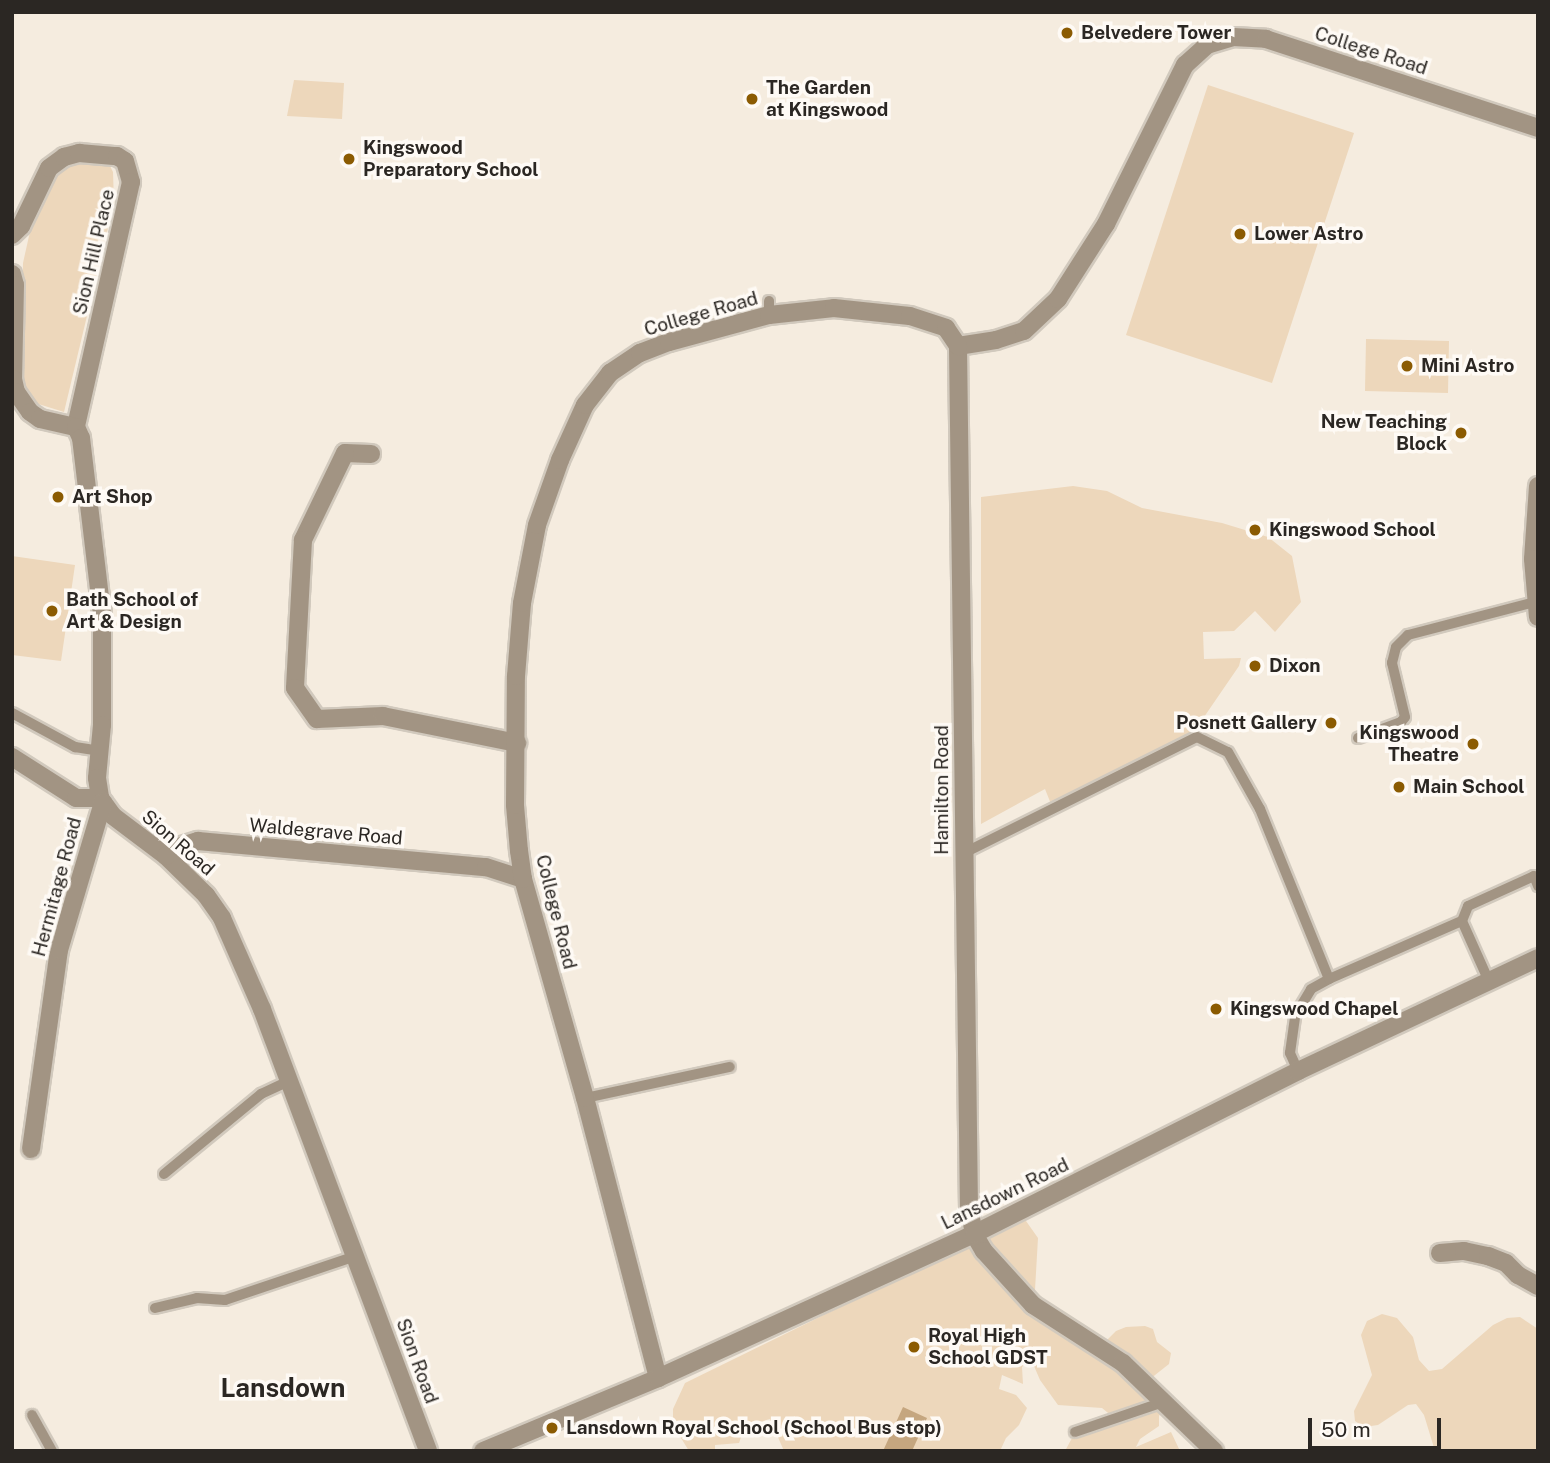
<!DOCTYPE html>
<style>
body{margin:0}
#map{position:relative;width:1550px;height:1463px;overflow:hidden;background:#f5ecdf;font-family:"Public Sans",sans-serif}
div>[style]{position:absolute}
.green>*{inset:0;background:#edd7bb}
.water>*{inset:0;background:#c5a67f}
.roads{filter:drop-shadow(2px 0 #d1c9bd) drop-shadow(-2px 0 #d1c9bd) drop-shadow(0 2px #d1c9bd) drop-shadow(0 -2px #d1c9bd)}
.service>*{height:10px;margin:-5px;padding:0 5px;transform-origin:5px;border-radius:5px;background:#a29483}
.minor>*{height:18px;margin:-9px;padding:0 9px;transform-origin:9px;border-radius:9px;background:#a29483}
.tertiary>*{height:18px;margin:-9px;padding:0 9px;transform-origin:9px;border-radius:9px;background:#a29483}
.dots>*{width:19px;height:19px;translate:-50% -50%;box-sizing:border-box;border:4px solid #fefaf5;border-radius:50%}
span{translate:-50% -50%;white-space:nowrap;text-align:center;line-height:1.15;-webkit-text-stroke:7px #fefaf5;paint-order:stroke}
.poi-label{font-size:19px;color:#2b2723;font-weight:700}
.left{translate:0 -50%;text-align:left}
.right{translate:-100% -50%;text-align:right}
.street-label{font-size:19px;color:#2b2723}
.district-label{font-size:26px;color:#2b2723;font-weight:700}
.frame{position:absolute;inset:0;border:14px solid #2b2723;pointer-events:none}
.scale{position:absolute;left:1308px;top:1418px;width:133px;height:32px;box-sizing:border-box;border:4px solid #2b2723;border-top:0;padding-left:9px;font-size:21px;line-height:24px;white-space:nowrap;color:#2b2723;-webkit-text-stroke:5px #fefaf5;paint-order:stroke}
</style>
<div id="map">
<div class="green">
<i style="clip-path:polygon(294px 80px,344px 83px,342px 119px,287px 116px)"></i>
<i style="clip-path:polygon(1208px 85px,1354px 133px,1272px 383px,1126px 335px)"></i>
<i style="clip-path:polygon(74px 160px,109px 164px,113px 172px,114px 203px,64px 412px,32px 402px,20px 375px,23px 263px,29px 236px,48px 185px,60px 169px)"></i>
<i style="clip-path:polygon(1366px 339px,1449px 341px,1448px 393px,1365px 391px)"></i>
<i style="clip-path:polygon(1073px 486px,1107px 491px,1142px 508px,1222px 523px,1268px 537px,1292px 556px,1301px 602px,1275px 632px,1255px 611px,1234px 631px,1203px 632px,1204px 659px,1241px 658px,1239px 666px,1191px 736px,1051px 804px,1045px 789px,981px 824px,981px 497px)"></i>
<i style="clip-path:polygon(12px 556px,75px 565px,61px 661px,12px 655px)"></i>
<i style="clip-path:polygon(1026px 1221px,1038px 1238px,1035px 1290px,1040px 1319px,1060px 1333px,1107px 1340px,1116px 1331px,1126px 1327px,1145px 1326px,1153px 1329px,1157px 1342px,1171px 1353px,1169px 1364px,1150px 1379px,1165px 1406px,1159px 1416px,1159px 1426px,1140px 1439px,1136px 1447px,1171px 1432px,1180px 1451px,1065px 1451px,1072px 1438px,1083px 1432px,1088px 1424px,1096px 1419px,1104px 1423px,1113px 1417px,1102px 1408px,1058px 1405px,1040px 1380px,1031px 1359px,1022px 1367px,1023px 1384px,1002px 1375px,999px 1389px,1016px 1395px,1027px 1408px,1019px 1425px,1006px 1438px,1000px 1451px,784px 1451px,770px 1419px,745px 1426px,739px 1443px,715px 1445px,715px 1451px,689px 1451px,673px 1425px,673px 1409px,685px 1383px,1014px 1222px)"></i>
<i style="clip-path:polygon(1382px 1314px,1397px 1318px,1413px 1337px,1419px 1360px,1429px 1371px,1442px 1369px,1493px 1325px,1507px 1318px,1520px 1317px,1538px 1329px,1538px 1451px,1435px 1451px,1424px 1415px,1416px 1404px,1408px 1405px,1378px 1425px,1364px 1427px,1355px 1421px,1354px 1411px,1372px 1375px,1361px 1335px,1367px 1321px)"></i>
</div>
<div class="water">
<i style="clip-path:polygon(903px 1407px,927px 1418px,912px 1451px,883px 1451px)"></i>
</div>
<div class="roads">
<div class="service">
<i style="left:769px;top:301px;width:14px;rotate:90deg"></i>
<i style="left:12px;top:713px;width:72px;rotate:28.4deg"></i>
<i style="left:75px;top:747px;width:24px;rotate:9deg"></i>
<i style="left:1358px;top:738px;width:46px;rotate:-20.4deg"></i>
<i style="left:1401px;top:722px;width:6px;rotate:-51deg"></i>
<i style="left:1405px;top:717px;width:56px;rotate:-103.5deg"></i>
<i style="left:1392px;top:663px;width:16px;rotate:-76deg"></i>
<i style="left:1396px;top:647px;width:17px;rotate:-45deg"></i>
<i style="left:1408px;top:635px;width:131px;rotate:-14.6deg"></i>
<i style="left:964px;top:853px;width:260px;rotate:-26.5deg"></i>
<i style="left:1197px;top:737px;width:34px;rotate:26deg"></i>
<i style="left:1228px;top:752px;width:65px;rotate:60.7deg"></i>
<i style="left:1260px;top:809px;width:183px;rotate:67.9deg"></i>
<i style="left:1462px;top:921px;width:16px;rotate:-68deg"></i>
<i style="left:1468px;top:906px;width:72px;rotate:-24.4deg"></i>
<i style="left:1534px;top:876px;width:11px;rotate:68deg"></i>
<i style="left:1298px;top:1071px;width:20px;rotate:-114deg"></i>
<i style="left:1290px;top:1053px;width:37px;rotate:-82deg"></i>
<i style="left:1295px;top:1016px;width:31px;rotate:-59deg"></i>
<i style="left:1311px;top:989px;width:21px;rotate:-29deg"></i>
<i style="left:1329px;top:979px;width:145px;rotate:-23.6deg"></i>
<i style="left:1462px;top:921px;width:64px;rotate:65.9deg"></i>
<i style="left:585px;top:1098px;width:148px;rotate:-12.1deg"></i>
<i style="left:164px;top:1174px;width:126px;rotate:-39.5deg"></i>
<i style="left:261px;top:1094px;width:31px;rotate:-25deg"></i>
<i style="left:155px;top:1308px;width:43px;rotate:-13.4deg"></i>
<i style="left:197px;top:1298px;width:28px;rotate:4deg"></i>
<i style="left:225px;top:1300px;width:138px;rotate:-18.6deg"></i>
<i style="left:32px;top:1415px;width:41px;rotate:60.9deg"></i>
<i style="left:1075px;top:1432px;width:93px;rotate:-18.8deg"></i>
</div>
<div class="minor">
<i style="left:12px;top:235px;width:13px;rotate:-45deg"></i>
<i style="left:21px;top:226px;width:64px;rotate:-64.2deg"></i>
<i style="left:49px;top:168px;width:19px;rotate:-36deg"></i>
<i style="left:64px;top:157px;width:16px;rotate:-15deg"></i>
<i style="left:79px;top:153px;width:38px;rotate:5deg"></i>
<i style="left:117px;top:156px;width:9px;rotate:32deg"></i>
<i style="left:125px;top:161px;width:22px;rotate:74deg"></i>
<i style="left:131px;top:182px;width:251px;rotate:102.7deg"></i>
<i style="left:12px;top:274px;width:11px;rotate:75deg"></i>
<i style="left:15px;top:285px;width:94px;rotate:91.2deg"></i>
<i style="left:13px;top:379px;width:13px;rotate:77deg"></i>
<i style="left:16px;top:392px;width:24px;rotate:55deg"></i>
<i style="left:30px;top:412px;width:12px;rotate:35deg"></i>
<i style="left:40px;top:419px;width:37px;rotate:13deg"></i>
<i style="left:76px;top:427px;width:12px;rotate:66deg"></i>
<i style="left:81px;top:438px;width:177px;rotate:83.2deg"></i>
<i style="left:102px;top:614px;width:111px;rotate:90deg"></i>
<i style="left:102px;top:725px;width:53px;rotate:95.4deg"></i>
<i style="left:97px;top:778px;width:20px;rotate:81deg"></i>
<i style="left:100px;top:798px;width:22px;rotate:54deg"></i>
<i style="left:113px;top:816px;width:66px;rotate:37deg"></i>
<i style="left:166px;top:856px;width:56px;rotate:44.3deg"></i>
<i style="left:206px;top:895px;width:28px;rotate:55deg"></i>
<i style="left:222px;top:918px;width:99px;rotate:66.3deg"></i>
<i style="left:262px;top:1009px;width:472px;rotate:69.4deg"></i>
<i style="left:958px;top:346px;width:862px;rotate:89.27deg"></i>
<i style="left:969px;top:1208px;width:26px;rotate:79deg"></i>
<i style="left:974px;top:1234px;width:20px;rotate:60deg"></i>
<i style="left:984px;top:1251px;width:73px;rotate:47.8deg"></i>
<i style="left:1033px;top:1305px;width:107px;rotate:32.8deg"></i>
<i style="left:1123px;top:1363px;width:127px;rotate:44deg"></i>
<i style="left:958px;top:346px;width:38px;rotate:-9deg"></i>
<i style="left:996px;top:340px;width:29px;rotate:-18deg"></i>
<i style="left:1024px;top:331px;width:47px;rotate:-43.3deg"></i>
<i style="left:1058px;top:299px;width:89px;rotate:-57.4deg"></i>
<i style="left:1106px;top:224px;width:178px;rotate:-63.6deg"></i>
<i style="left:1185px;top:65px;width:30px;rotate:-42deg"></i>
<i style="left:1207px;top:45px;width:27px;rotate:-17deg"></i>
<i style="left:1233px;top:37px;width:33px;rotate:3deg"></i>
<i style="left:1266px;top:39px;width:286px;rotate:18.1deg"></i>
<i style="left:371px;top:454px;width:26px;rotate:-178deg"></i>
<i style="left:345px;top:453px;width:97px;rotate:115.8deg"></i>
<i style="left:303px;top:540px;width:148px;rotate:93.1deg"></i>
<i style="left:295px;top:688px;width:38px;rotate:55deg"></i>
<i style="left:317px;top:719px;width:66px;rotate:-2.6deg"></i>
<i style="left:383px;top:716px;width:137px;rotate:11.4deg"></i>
<i style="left:1538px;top:486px;width:73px;rotate:93.9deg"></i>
<i style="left:1533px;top:559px;width:58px;rotate:85.1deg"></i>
<i style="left:12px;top:757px;width:76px;rotate:32.6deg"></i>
<i style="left:76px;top:798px;width:24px"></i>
<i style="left:166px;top:856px;width:15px;rotate:-37deg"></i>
<i style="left:178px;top:847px;width:21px;rotate:-17deg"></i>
<i style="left:198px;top:841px;width:289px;rotate:5.2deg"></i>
<i style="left:486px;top:867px;width:39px;rotate:18deg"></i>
<i style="left:31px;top:1149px;width:201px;rotate:-82deg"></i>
<i style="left:59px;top:950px;width:154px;rotate:-73.4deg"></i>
<i style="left:1440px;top:1253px;width:24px;rotate:-5deg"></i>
<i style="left:1464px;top:1251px;width:25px;rotate:12deg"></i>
<i style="left:1488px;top:1256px;width:19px;rotate:21deg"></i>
<i style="left:1506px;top:1263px;width:17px;rotate:45deg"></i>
<i style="left:1518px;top:1275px;width:23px;rotate:29deg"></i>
<i style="left:658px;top:1378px;width:289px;rotate:-104.6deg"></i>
<i style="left:585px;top:1098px;width:228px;rotate:-105.8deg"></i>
<i style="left:523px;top:879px;width:28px;rotate:-98deg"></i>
<i style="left:519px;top:851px;width:46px;rotate:-95deg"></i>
<i style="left:515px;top:805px;width:129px;rotate:-89.6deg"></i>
<i style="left:516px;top:676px;width:73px;rotate:-85.3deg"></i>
<i style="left:522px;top:603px;width:79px;rotate:-79.1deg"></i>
<i style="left:537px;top:525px;width:69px;rotate:-70.5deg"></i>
<i style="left:560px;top:460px;width:60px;rotate:-65.6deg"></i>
<i style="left:585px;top:405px;width:41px;rotate:-52deg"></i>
<i style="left:610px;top:373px;width:36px;rotate:-34deg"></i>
<i style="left:640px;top:353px;width:31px;rotate:-21deg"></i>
<i style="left:669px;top:342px;width:104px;rotate:-15.1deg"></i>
<i style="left:769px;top:315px;width:65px;rotate:-6.1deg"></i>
<i style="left:834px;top:308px;width:76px;rotate:6deg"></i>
<i style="left:910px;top:316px;width:38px;rotate:18deg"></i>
<i style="left:946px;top:328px;width:22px;rotate:56deg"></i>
</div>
<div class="tertiary">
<i style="left:483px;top:1451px;width:190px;rotate:-22.6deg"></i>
<i style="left:658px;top:1378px;width:347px;rotate:-24.5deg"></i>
<i style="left:974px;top:1234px;width:363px;rotate:-26.7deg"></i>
<i style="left:1298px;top:1071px;width:265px;rotate:-25.2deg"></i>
</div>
</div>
<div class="dots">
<i style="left:1067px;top:33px;background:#8b5b02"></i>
<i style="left:752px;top:99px;background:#8b5b02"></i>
<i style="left:349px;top:159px;background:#8b5b02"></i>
<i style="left:1240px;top:234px;background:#8b5b02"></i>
<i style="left:1407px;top:366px;background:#8b5b02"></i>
<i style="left:1461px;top:433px;background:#8b5b02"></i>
<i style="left:58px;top:497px;background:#8b5b02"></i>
<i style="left:1255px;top:530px;background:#8b5b02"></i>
<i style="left:52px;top:611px;background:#8b5b02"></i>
<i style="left:1255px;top:666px;background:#8b5b02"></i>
<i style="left:1331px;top:723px;background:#8b5b02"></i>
<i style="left:1473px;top:744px;background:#8b5b02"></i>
<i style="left:1399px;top:787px;background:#8b5b02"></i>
<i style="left:1216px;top:1009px;background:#8b5b02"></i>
<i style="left:914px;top:1347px;background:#8b5b02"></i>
<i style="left:552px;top:1428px;background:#8b5b02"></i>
</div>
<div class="poi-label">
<span class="left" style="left:1081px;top:33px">Belvedere Tower</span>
<span class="left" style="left:766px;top:99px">The Garden<br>at Kingswood</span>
<span class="left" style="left:363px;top:159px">Kingswood<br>Preparatory School</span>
<span class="left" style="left:1254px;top:234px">Lower Astro</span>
<span class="left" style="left:1421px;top:366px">Mini Astro</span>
<span class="right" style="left:1447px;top:433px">New Teaching<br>Block</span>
<span class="left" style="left:72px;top:497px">Art Shop</span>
<span class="left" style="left:1269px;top:530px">Kingswood School</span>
<span class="left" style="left:66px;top:611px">Bath School of<br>Art &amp; Design</span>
<span class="left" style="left:1269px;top:666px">Dixon</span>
<span class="right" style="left:1317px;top:723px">Posnett Gallery</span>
<span class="right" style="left:1459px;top:744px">Kingswood<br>Theatre</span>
<span class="left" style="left:1413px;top:787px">Main School</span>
<span class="left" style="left:1230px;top:1009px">Kingswood Chapel</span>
<span class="left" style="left:928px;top:1347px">Royal High<br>School GDST</span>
<span class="left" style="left:566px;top:1428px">Lansdown Royal School (School Bus stop)</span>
</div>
<div class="street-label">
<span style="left:1371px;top:51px;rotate:18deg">College Road</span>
<span style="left:94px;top:252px;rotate:-77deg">Sion Hill Place</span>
<span style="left:701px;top:314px;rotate:-16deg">College Road</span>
<span style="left:942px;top:790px;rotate:-90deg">Hamilton Road</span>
<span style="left:326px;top:832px;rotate:5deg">Waldegrave Road</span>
<span style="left:178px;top:843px;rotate:41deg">Sion Road</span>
<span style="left:57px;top:887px;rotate:-75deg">Hermitage Road</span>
<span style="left:556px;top:912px;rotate:76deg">College Road</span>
<span style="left:1005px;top:1194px;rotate:-26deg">Lansdown Road</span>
<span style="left:417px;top:1361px;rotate:70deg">Sion Road</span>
</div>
<div class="district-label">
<span style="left:283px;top:1388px">Lansdown</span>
</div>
<div class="frame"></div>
<div class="scale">50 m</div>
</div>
